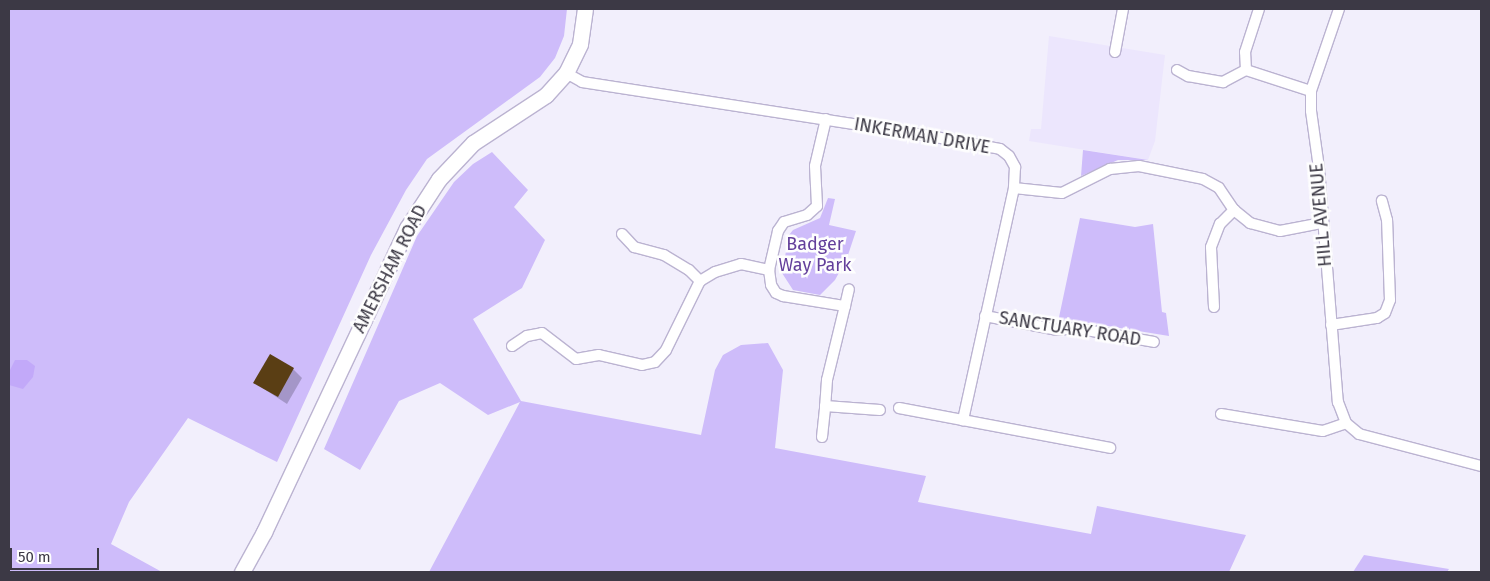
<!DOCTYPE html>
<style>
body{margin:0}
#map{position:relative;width:1490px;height:581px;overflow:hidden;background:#f2effc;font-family:"Fira Sans",sans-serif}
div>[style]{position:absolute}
.built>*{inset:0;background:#ece6fd}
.green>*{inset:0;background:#cebcfa}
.water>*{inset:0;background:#c2a9f9}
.shadow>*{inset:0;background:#0003}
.building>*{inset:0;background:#5a3e14}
.roads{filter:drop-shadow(1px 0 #bbb3d1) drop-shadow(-1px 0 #bbb3d1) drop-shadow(0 1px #bbb3d1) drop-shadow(0 -1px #bbb3d1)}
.street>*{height:10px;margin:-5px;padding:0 5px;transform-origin:5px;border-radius:5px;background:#fff}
.primary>*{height:15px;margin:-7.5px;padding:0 7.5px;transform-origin:7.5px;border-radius:7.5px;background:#fff}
span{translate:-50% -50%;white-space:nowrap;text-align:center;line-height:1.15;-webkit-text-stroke:5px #fefefe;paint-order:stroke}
.street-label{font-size:18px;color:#3c3945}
.park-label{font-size:18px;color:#633f9b}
.frame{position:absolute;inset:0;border:10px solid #3c3945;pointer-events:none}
.scale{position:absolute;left:10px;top:548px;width:89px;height:22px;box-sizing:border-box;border:2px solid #3c3945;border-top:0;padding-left:6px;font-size:15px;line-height:18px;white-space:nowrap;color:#3c3945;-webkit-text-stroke:4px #fefefe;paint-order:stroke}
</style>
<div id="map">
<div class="built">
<i style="clip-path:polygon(1049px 36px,1165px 55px,1155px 141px,1148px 160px,1029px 141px,1031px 129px,1041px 129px)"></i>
</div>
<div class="green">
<i style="clip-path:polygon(9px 9px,567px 9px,564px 36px,555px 58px,540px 77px,427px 159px,406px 190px,371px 255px,277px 462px,188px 418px,129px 502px,111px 544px,162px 572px,9px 572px)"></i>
<i style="clip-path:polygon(1083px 150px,1148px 160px,1118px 160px,1081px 176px)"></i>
<i style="clip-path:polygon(492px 152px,528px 190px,514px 207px,545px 240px,522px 288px,473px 319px,521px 401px,701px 435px,715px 370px,723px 355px,741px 345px,768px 343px,783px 370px,775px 448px,926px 476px,918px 502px,1091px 534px,1097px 506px,1246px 535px,1229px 572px,429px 572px,520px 402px,488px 415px,440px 383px,399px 401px,360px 470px,324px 449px,417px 236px,454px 182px,473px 164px)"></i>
<i style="clip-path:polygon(828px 198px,835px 199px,829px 225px,856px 231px,847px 258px,835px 280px,820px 295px,793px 290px,782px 273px,789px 235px,793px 230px,820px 218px)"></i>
<i style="clip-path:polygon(1080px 218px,1135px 227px,1153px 224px,1162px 312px,1166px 313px,1169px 336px,1071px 320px,1058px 322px)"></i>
<i style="clip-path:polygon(1364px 555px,1449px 569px,1447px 572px,1353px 572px)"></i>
</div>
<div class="water">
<i style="clip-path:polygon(15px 360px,27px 360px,35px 366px,33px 377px,23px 389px,9px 385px,9px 372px)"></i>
</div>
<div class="shadow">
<i style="clip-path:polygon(293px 369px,302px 378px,287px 404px,255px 383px)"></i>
</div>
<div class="building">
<i style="clip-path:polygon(270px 354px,294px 368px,278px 397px,253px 383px)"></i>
</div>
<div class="roads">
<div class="street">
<i style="left:1339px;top:9px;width:87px;rotate:108.9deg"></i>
<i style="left:1311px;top:91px;width:20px;rotate:90deg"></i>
<i style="left:1311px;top:111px;width:58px;rotate:82deg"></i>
<i style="left:1319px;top:168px;width:235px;rotate:85.4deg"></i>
<i style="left:1338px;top:402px;width:22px;rotate:69deg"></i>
<i style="left:1115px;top:52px;width:44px;rotate:-79.5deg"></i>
<i style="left:1177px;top:70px;width:13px;rotate:29deg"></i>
<i style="left:1188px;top:76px;width:36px;rotate:10deg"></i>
<i style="left:1223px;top:82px;width:26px;rotate:-28deg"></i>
<i style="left:1246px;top:70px;width:68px;rotate:17.9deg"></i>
<i style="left:1246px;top:70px;width:18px;rotate:-93deg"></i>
<i style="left:1245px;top:52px;width:45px;rotate:-72deg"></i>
<i style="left:566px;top:73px;width:18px;rotate:29deg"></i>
<i style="left:582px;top:82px;width:352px;rotate:8.8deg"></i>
<i style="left:930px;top:136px;width:71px;rotate:10.5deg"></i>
<i style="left:1000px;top:149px;width:11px;rotate:38deg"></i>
<i style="left:1009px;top:156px;width:13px;rotate:61deg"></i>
<i style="left:1015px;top:167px;width:21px;rotate:93deg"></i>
<i style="left:1014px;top:188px;width:238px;rotate:102.4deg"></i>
<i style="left:826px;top:119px;width:48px;rotate:103.2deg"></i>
<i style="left:815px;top:166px;width:40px;rotate:87.1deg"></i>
<i style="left:817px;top:206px;width:13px;rotate:138deg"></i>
<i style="left:807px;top:215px;width:24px;rotate:163deg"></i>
<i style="left:784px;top:222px;width:11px;rotate:124deg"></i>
<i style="left:778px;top:231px;width:40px;rotate:103deg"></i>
<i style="left:769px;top:270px;width:15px;rotate:82deg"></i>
<i style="left:771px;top:285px;width:9px;rotate:58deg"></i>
<i style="left:776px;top:293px;width:8px;rotate:23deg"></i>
<i style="left:783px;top:296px;width:63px;rotate:9.2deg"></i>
<i style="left:845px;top:306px;width:76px;rotate:103.7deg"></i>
<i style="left:827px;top:380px;width:26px;rotate:94deg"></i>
<i style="left:825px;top:406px;width:55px;rotate:4.2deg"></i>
<i style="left:1014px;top:188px;width:48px;rotate:5.9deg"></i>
<i style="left:1062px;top:193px;width:54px;rotate:-26.6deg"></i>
<i style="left:1110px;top:169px;width:29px;rotate:-6deg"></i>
<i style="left:1139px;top:166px;width:65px;rotate:11.5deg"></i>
<i style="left:1203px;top:179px;width:18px;rotate:29deg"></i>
<i style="left:1219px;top:188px;width:27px;rotate:56deg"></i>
<i style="left:1234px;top:210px;width:21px;rotate:39deg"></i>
<i style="left:1250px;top:223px;width:31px;rotate:15deg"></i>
<i style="left:1280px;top:231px;width:43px;rotate:-10.8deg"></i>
<i style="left:622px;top:234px;width:18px;rotate:47deg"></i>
<i style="left:634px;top:247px;width:31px;rotate:15deg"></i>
<i style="left:664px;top:255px;width:29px;rotate:31deg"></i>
<i style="left:689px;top:270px;width:16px;rotate:45deg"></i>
<i style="left:845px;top:306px;width:17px;rotate:-77deg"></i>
<i style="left:1214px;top:307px;width:60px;rotate:-92.9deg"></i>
<i style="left:1211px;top:247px;width:25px;rotate:-69deg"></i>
<i style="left:1220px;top:224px;width:20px;rotate:-45deg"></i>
<i style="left:985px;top:316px;width:74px;rotate:10.9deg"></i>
<i style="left:1058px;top:330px;width:17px;rotate:-7deg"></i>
<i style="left:1075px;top:328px;width:80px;rotate:10deg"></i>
<i style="left:1331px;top:325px;width:47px;rotate:-8.7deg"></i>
<i style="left:1377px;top:318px;width:9px;rotate:-32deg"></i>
<i style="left:1385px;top:313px;width:14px;rotate:-69deg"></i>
<i style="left:1390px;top:300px;width:80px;rotate:-92.1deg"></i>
<i style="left:1387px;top:220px;width:20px;rotate:-105deg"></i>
<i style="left:512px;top:346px;width:18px;rotate:-34deg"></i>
<i style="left:527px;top:336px;width:15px;rotate:-11deg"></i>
<i style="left:542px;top:333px;width:43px;rotate:37.4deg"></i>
<i style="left:576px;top:359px;width:23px;rotate:-10deg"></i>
<i style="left:599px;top:355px;width:44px;rotate:13.1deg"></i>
<i style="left:642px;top:365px;width:13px;rotate:-13deg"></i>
<i style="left:655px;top:362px;width:16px;rotate:-47deg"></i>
<i style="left:666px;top:350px;width:77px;rotate:-63.8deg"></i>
<i style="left:700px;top:281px;width:17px;rotate:-31deg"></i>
<i style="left:715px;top:272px;width:27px;rotate:-17deg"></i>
<i style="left:741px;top:264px;width:29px;rotate:12deg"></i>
<i style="left:899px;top:408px;width:215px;rotate:10.7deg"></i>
<i style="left:1221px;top:414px;width:103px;rotate:9.5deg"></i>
<i style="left:1323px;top:431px;width:24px;rotate:-19deg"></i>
<i style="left:1346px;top:423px;width:17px;rotate:40deg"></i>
<i style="left:1359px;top:434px;width:126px;rotate:14.7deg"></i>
<i style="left:822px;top:437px;width:31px;rotate:-84deg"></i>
</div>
<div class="primary">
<i style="left:242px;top:572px;width:46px;rotate:-61.2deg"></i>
<i style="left:264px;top:532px;width:336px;rotate:-64.8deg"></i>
<i style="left:407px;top:228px;width:59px;rotate:-56.9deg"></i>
<i style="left:439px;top:179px;width:50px;rotate:-46.6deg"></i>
<i style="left:473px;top:143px;width:87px;rotate:-33.3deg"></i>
<i style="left:546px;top:95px;width:30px;rotate:-48deg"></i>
<i style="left:566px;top:73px;width:32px;rotate:-64deg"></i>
<i style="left:580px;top:44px;width:35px;rotate:-82deg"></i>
</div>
</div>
<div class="street-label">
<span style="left:922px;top:136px;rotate:10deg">INKERMAN DRIVE</span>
<span style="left:1321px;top:215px;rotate:-95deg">HILL AVENUE</span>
<span style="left:390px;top:269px;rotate:-63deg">AMERSHAM ROAD</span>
<span style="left:1070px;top:329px;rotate:9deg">SANCTUARY ROAD</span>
</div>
<div class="park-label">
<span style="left:815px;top:255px">Badger<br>Way Park</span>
</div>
<div class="frame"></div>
<div class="scale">50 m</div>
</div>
